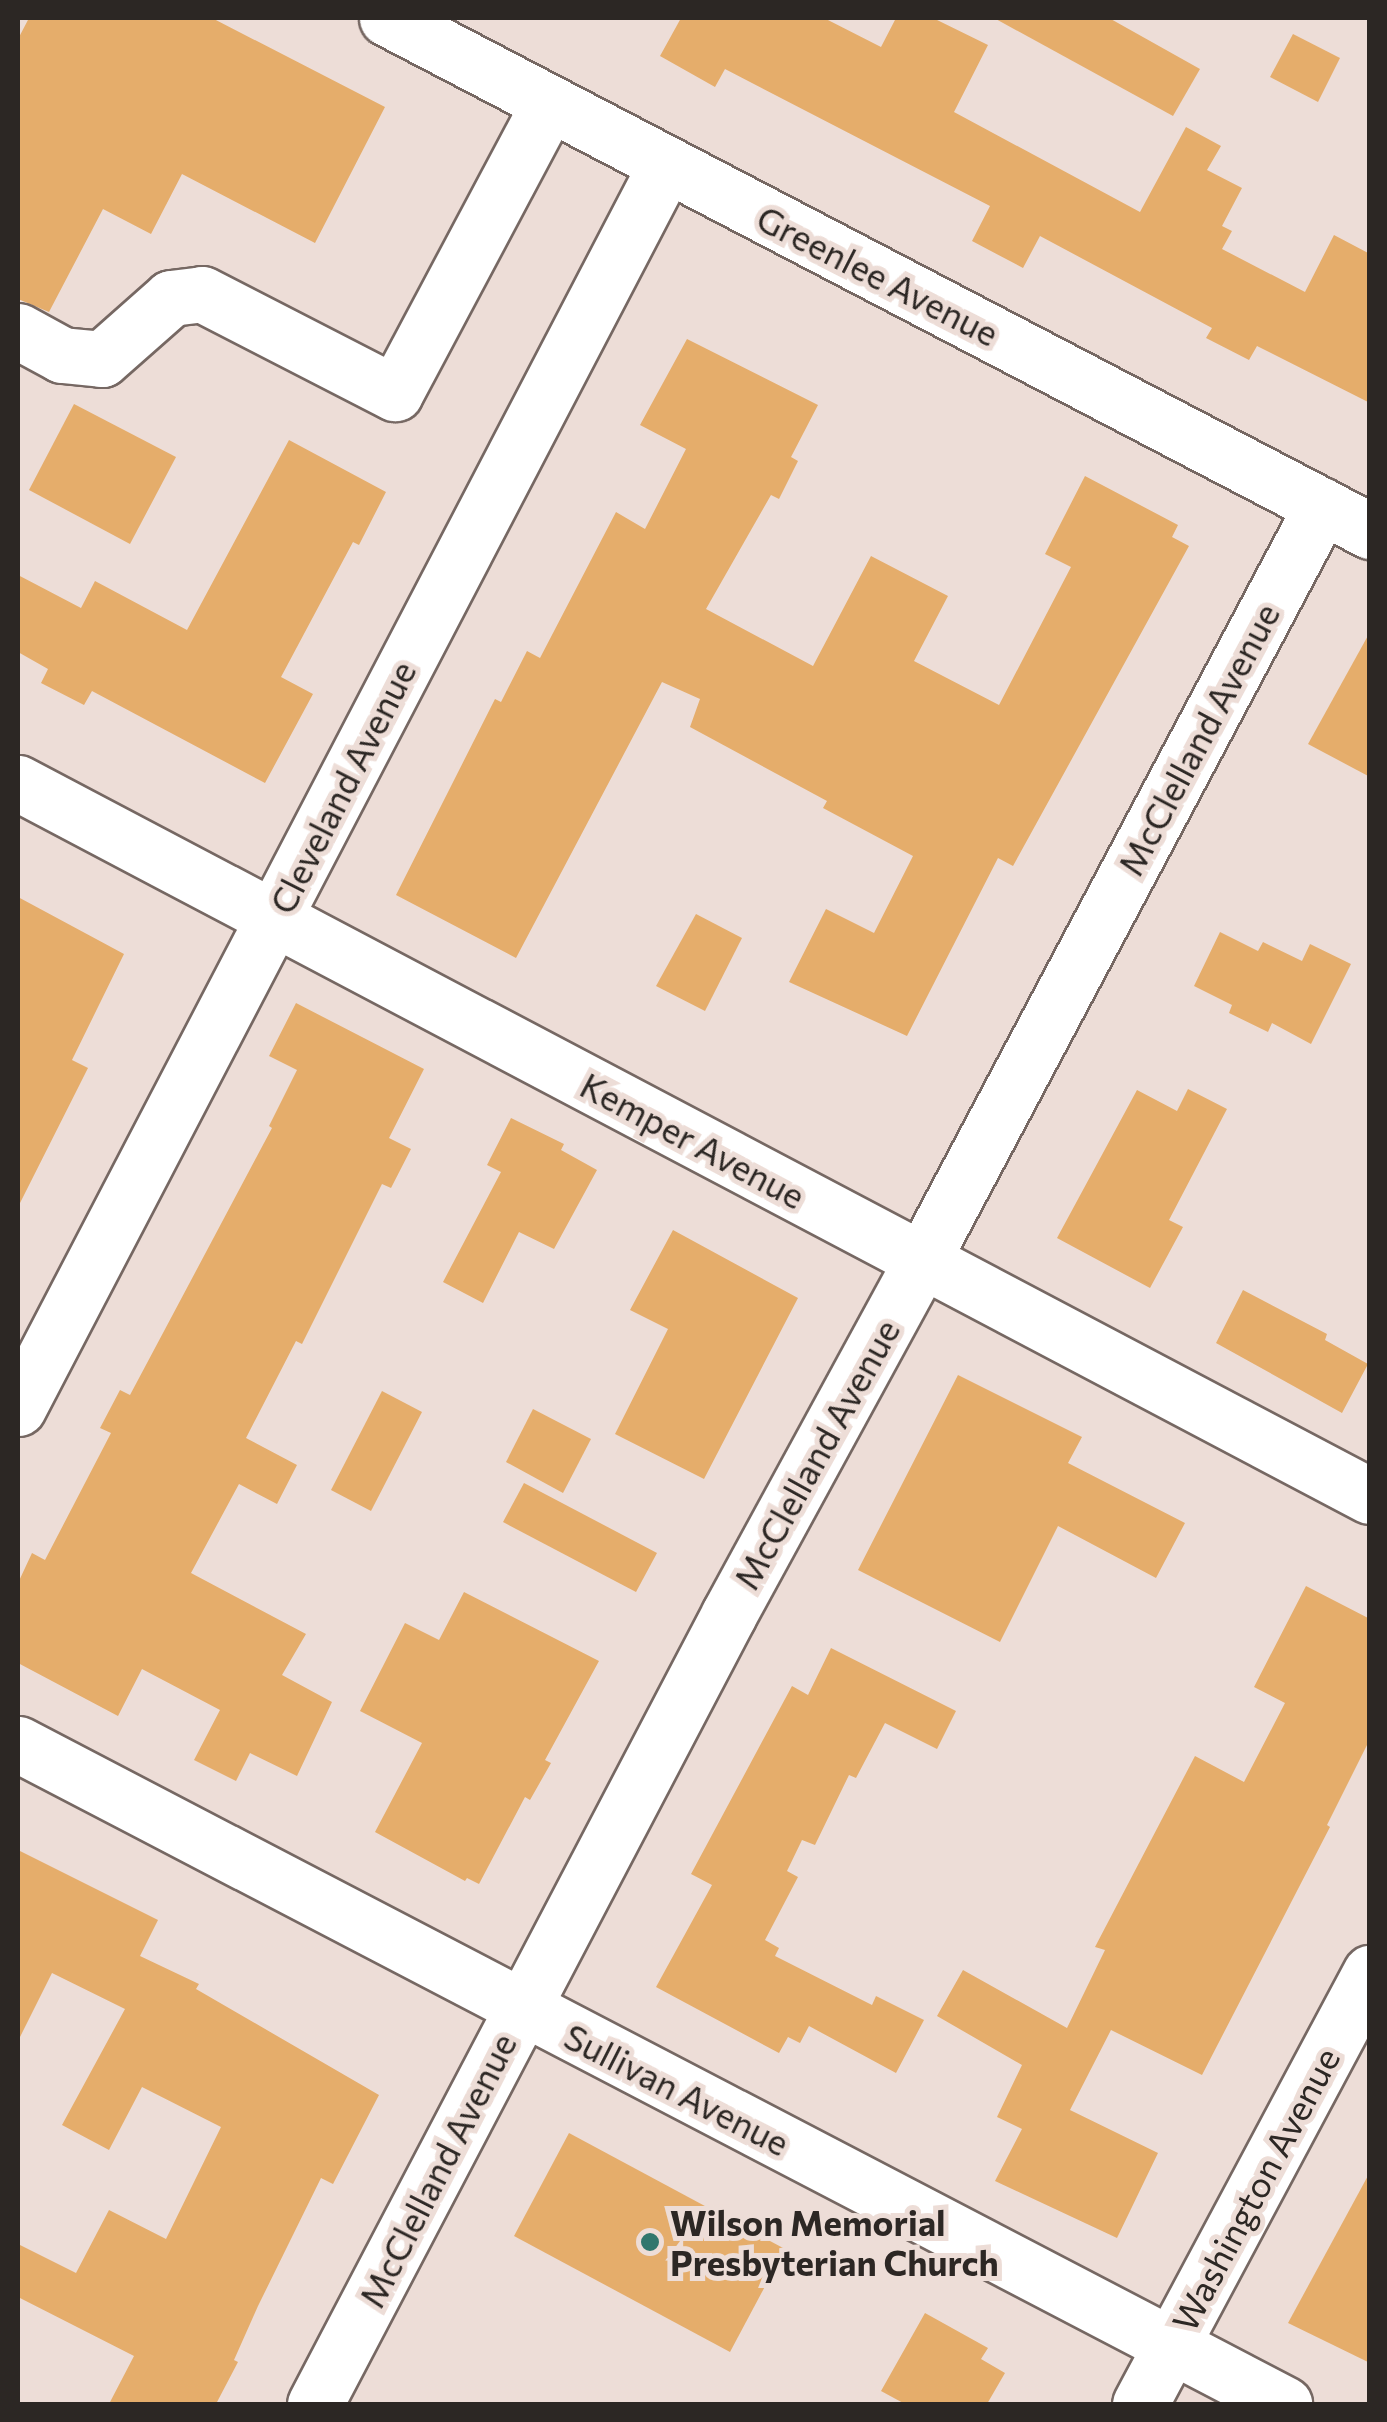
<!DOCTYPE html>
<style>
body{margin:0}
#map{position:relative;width:1387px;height:2422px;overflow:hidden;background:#edddd7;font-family:Commissioner,sans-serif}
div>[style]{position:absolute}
.building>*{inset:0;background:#e5ad6b}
.roads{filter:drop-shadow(2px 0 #766863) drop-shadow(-2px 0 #766863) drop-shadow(0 2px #766863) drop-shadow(0 -2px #766863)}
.minor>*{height:55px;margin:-27.5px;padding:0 27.5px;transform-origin:27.5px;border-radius:27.5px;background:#fff}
.dots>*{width:28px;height:28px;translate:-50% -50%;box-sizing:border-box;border:5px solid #edddd7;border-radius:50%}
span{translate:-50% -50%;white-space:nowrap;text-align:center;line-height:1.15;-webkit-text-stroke:10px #edddd7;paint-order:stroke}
.street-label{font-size:35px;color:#2c2724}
.poi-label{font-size:35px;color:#2c2724;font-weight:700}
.left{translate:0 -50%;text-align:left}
.frame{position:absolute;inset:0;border:20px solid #2c2724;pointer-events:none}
</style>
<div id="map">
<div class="building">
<i style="clip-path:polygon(29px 18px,212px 18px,385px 107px,315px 243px,182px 174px,151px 234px,103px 209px,49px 312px,18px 299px,18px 39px)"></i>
<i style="clip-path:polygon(681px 18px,824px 18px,881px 47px,896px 18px,933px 18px,988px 45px,954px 112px,1140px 212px,1186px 127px,1221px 146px,1207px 170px,1242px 188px,1222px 226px,1232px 231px,1222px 249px,1305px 292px,1334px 235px,1370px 254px,1370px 403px,1257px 346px,1249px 360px,1206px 338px,1212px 328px,1040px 236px,1023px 268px,972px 241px,990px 206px,725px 69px,715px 87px,660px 56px)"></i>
<i style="clip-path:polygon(994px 18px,1109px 18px,1200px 69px,1173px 116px)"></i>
<i style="clip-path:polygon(1293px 34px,1340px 58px,1318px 102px,1270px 77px)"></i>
<i style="clip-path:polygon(687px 339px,818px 405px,791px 457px,798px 461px,779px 499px,771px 495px,706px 609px,813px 666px,871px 556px,948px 596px,914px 661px,999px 705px,1071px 567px,1045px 554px,1085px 476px,1178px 525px,1172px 537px,1189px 546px,1013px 866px,998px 858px,907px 1036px,789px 982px,826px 909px,874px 933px,913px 856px,823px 808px,827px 801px,690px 727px,700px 699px,662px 682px,516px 958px,396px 895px,495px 699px,501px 702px,527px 651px,540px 658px,616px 512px,645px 529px,686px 449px,640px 425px)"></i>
<i style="clip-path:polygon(74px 404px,176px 457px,130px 544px,29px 490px)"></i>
<i style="clip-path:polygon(289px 440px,386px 492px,359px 545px,353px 542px,281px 677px,313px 694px,265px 783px,92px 691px,84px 705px,41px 683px,48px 669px,18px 652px,18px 575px,81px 608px,95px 581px,187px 630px)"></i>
<i style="clip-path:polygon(1370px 632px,1370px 777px,1308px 744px)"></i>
<i style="clip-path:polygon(18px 897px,124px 954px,72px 1060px,88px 1068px,18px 1207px)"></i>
<i style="clip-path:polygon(696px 914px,742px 938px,705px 1011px,656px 986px)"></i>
<i style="clip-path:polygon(1220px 932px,1258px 951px,1263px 942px,1302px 961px,1310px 944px,1351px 964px,1311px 1044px,1272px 1023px,1268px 1032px,1229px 1013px,1232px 1005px,1194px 986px)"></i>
<i style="clip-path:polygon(296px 1003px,424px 1069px,389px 1138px,411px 1149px,391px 1188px,382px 1184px,302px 1344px,296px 1341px,246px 1438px,297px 1465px,277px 1504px,239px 1484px,191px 1573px,306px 1634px,282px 1675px,332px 1702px,297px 1776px,250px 1753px,236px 1781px,194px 1760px,220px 1710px,142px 1669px,118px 1716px,18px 1663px,18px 1583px,32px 1553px,45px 1560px,111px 1433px,100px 1428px,120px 1390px,130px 1395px,272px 1128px,269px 1126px,297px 1070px,269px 1056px)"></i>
<i style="clip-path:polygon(1188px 1089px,1227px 1109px,1169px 1220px,1183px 1227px,1150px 1288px,1057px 1238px,1137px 1090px,1177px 1111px)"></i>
<i style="clip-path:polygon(511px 1118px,564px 1144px,561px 1150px,597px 1170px,554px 1249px,519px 1232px,483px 1303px,443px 1282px,501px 1172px,487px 1165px)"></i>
<i style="clip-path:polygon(673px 1230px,798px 1298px,704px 1479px,615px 1434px,668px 1329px,630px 1310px)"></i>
<i style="clip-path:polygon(1243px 1290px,1327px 1334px,1325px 1340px,1368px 1364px,1342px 1413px,1216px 1343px)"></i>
<i style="clip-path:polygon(958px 1375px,1082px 1437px,1068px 1463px,1185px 1523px,1156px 1578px,1058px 1526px,1000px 1642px,858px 1570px)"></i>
<i style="clip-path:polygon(382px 1391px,422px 1412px,371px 1511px,331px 1490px)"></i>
<i style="clip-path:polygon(533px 1409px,591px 1439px,563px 1493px,506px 1462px)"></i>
<i style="clip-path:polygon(524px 1483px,657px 1553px,636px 1592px,503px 1522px)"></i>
<i style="clip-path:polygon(1306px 1586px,1370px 1619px,1370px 1739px,1327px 1825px,1330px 1827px,1202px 2075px,1111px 2030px,1070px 2110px,1158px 2153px,1117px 2238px,995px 2181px,1022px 2129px,997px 2117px,1022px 2065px,937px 2016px,963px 1970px,1067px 2028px,1105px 1950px,1095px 1947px,1195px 1756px,1244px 1782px,1285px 1703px,1254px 1687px)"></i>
<i style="clip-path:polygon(464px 1592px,599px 1661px,545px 1760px,551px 1763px,530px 1800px,525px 1797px,479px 1884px,467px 1878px,465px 1881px,375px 1832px,422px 1743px,360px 1711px,405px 1623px,439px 1640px)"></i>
<i style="clip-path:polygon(831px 1648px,956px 1711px,937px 1749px,885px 1723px,856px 1778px,849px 1775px,815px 1845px,802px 1840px,787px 1871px,798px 1877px,765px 1940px,779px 1948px,775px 1956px,872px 2005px,876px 1996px,924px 2020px,896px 2073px,809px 2026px,800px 2043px,788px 2037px,779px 2053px,656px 1987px,712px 1885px,691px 1874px,792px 1686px,808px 1695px)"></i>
<i style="clip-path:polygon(18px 1850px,158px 1920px,140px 1956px,199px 1984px,196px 1989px,379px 2095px,333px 2184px,321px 2178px,258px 2306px,234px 2360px,238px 2362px,216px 2404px,109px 2404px,134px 2356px,18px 2297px,18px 2244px,76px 2273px,109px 2210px,166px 2239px,221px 2127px,142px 2087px,109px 2150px,62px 2125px,125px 2009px,52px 1973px,18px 2041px)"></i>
<i style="clip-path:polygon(569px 2133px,785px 2249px,730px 2352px,514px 2236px)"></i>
<i style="clip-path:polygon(1370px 2172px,1370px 2363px,1288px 2323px)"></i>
<i style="clip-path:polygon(925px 2313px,988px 2348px,981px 2359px,1005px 2373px,987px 2404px,905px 2404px,881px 2391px)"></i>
</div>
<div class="roads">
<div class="minor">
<i style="left:387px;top:18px;width:1109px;rotate:27.56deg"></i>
<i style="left:18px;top:331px;width:50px;rotate:28.6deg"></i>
<i style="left:62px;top:355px;width:40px;rotate:5.7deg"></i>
<i style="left:102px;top:359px;width:92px;rotate:-41.5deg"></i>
<i style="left:171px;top:298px;width:31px;rotate:-7deg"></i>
<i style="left:202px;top:294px;width:217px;rotate:27.2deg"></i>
<i style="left:395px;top:393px;width:328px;rotate:-62deg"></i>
<i style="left:18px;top:783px;width:1528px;rotate:27.81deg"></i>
<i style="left:18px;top:1408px;width:1402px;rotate:-62.47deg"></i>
<i style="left:18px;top:1744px;width:1428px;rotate:27.53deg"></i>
<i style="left:315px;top:2404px;width:892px;rotate:-62.34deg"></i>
<i style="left:729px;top:1614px;width:401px;rotate:-61.4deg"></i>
<i style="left:921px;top:1262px;width:856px;rotate:-62.06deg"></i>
<i style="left:1140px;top:2404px;width:489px;rotate:-61.9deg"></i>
</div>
</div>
<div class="dots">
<i style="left:650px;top:2242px;background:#31776d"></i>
</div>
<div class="street-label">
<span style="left:878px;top:275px;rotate:27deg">Greenlee Avenue</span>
<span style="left:1198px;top:739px;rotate:-62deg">McClelland Avenue</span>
<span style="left:342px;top:787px;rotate:-63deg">Cleveland Avenue</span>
<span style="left:693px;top:1140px;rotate:28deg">Kemper Avenue</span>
<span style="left:816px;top:1454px;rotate:-61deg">McClelland Avenue</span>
<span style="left:677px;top:2089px;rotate:27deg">Sullivan Avenue</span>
<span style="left:437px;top:2170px;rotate:-63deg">McClelland Avenue</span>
<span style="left:1255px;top:2189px;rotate:-62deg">Washington Avenue</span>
</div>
<div class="poi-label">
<span class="left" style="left:670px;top:2242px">Wilson Memorial<br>Presbyterian Church</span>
</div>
<div class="frame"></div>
</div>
